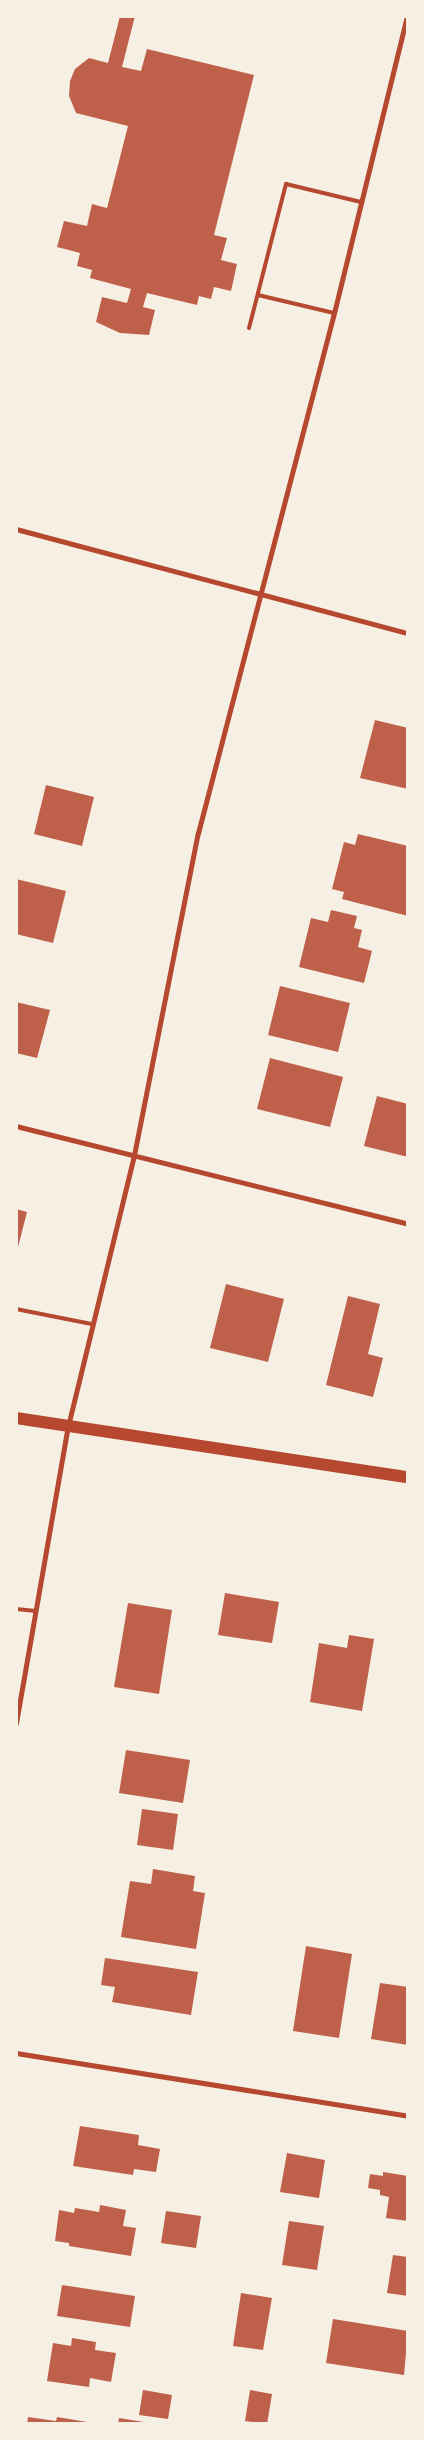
<!DOCTYPE html>
<style>
body{margin:0}
#map{position:relative;width:424px;height:2440px;overflow:hidden;background:#f6efe4;font-family:Arial,sans-serif}
div>[style]{position:absolute}
.building>*{inset:0;background:#bf614a}
.service>*{height:4px;margin:-2px;padding:0 2px;transform-origin:2px;border-radius:2px;background:#b5482f}
.minor>*{height:5px;margin:-2.5px;padding:0 2.5px;transform-origin:2.5px;border-radius:2.5px;background:#b5482f}
.primary>*{height:12px;margin:-6px;padding:0 6px;transform-origin:6px;border-radius:6px;background:#b5482f}
span{translate:-50% -50%;white-space:nowrap;text-align:center;line-height:1.15;-webkit-text-stroke:4px #f6efe4;paint-order:stroke}
.frame{position:absolute;inset:0;border:18px solid #f6efe4;pointer-events:none}
</style>
<div id="map">
<div class="building">
<i style="clip-path:polygon(120px 16px,135px 16px,122px 67px,141px 71px,147px 49px,254px 75px,214px 235px,227px 238px,221px 260px,237px 264px,231px 291px,214px 287px,211px 299px,199px 296px,197px 305px,147px 293px,143px 307px,155px 310px,149px 335px,120px 333px,96px 322px,102px 297px,127px 303px,131px 289px,90px 278px,92px 270px,77px 266px,80px 253px,57px 247px,64px 221px,87px 226px,92px 204px,107px 208px,128px 126px,76px 113px,69px 96px,70px 81px,75px 69px,89px 58px,108px 63px)"></i>
<i style="clip-path:polygon(375px 720px,408px 728px,408px 789px,360px 778px)"></i>
<i style="clip-path:polygon(46px 785px,94px 797px,82px 846px,34px 834px)"></i>
<i style="clip-path:polygon(358px 834px,408px 846px,408px 916px,342px 899px,344px 892px,332px 889px,344px 842px,355px 845px)"></i>
<i style="clip-path:polygon(16px 879px,66px 891px,53px 943px,16px 934px)"></i>
<i style="clip-path:polygon(331px 910px,357px 916px,354px 928px,362px 930px,358px 947px,372px 951px,364px 983px,299px 967px,311px 918px,328px 922px)"></i>
<i style="clip-path:polygon(280px 986px,350px 1003px,338px 1052px,268px 1035px)"></i>
<i style="clip-path:polygon(16px 1002px,50px 1010px,37px 1058px,16px 1053px)"></i>
<i style="clip-path:polygon(270px 1058px,343px 1077px,330px 1127px,257px 1109px)"></i>
<i style="clip-path:polygon(377px 1096px,408px 1104px,408px 1157px,364px 1146px)"></i>
<i style="clip-path:polygon(16px 1209px,27px 1212px,17px 1251px,16px 1251px)"></i>
<i style="clip-path:polygon(226px 1284px,284px 1299px,268px 1362px,210px 1348px)"></i>
<i style="clip-path:polygon(348px 1296px,380px 1304px,368px 1354px,383px 1358px,373px 1397px,326px 1385px)"></i>
<i style="clip-path:polygon(225px 1593px,279px 1602px,272px 1643px,218px 1635px)"></i>
<i style="clip-path:polygon(128px 1603px,172px 1610px,159px 1694px,114px 1687px)"></i>
<i style="clip-path:polygon(349px 1635px,374px 1639px,362px 1711px,310px 1702px,319px 1643px,347px 1648px)"></i>
<i style="clip-path:polygon(126px 1750px,190px 1760px,183px 1803px,119px 1793px)"></i>
<i style="clip-path:polygon(142px 1809px,178px 1814px,173px 1850px,137px 1845px)"></i>
<i style="clip-path:polygon(153px 1869px,195px 1876px,193px 1891px,205px 1893px,196px 1949px,121px 1937px,130px 1881px,151px 1884px)"></i>
<i style="clip-path:polygon(306px 1946px,352px 1954px,339px 2038px,293px 2031px)"></i>
<i style="clip-path:polygon(105px 1958px,198px 1972px,191px 2015px,112px 2002px,115px 1987px,101px 1985px)"></i>
<i style="clip-path:polygon(380px 1983px,408px 1987px,408px 2045px,371px 2039px)"></i>
<i style="clip-path:polygon(80px 2126px,139px 2135px,138px 2145px,160px 2149px,156px 2172px,134px 2169px,133px 2175px,73px 2166px)"></i>
<i style="clip-path:polygon(287px 2153px,325px 2160px,319px 2198px,280px 2192px)"></i>
<i style="clip-path:polygon(383px 2172px,408px 2176px,408px 2221px,386px 2218px,389px 2197px,380px 2195px,380px 2190px,368px 2188px,370px 2174px,383px 2176px)"></i>
<i style="clip-path:polygon(100px 2205px,126px 2210px,123px 2226px,136px 2228px,131px 2256px,69px 2246px,69px 2243px,55px 2241px,59px 2210px,74px 2213px,75px 2208px,99px 2212px)"></i>
<i style="clip-path:polygon(166px 2211px,201px 2216px,196px 2248px,161px 2243px)"></i>
<i style="clip-path:polygon(289px 2221px,324px 2226px,317px 2270px,282px 2265px)"></i>
<i style="clip-path:polygon(393px 2255px,408px 2257px,408px 2296px,387px 2293px)"></i>
<i style="clip-path:polygon(62px 2285px,135px 2296px,130px 2327px,57px 2316px)"></i>
<i style="clip-path:polygon(241px 2293px,272px 2298px,263px 2350px,233px 2346px)"></i>
<i style="clip-path:polygon(333px 2319px,408px 2331px,404px 2375px,326px 2363px)"></i>
<i style="clip-path:polygon(72px 2338px,96px 2342px,95px 2350px,116px 2353px,111px 2382px,90px 2378px,89px 2387px,47px 2381px,53px 2343px,71px 2346px)"></i>
<i style="clip-path:polygon(143px 2390px,172px 2395px,168px 2419px,139px 2415px)"></i>
<i style="clip-path:polygon(250px 2390px,272px 2394px,267px 2424px,245px 2421px)"></i>
<i style="clip-path:polygon(28px 2417px,56px 2421px,57px 2417px,87px 2422px,87px 2424px,27px 2424px)"></i>
<i style="clip-path:polygon(119px 2418px,150px 2423px,150px 2424px,118px 2424px)"></i>
</div>
<div class="service">
<i style="left:258px;top:295px;width:78px;rotate:13.3deg"></i>
<i style="left:249px;top:328px;width:149px;rotate:-75.6deg"></i>
<i style="left:286px;top:184px;width:77px;rotate:13.5deg"></i>
<i style="left:16px;top:1309px;width:77px;rotate:11.2deg"></i>
<i style="left:16px;top:1609px;width:20px;rotate:6deg"></i>
</div>
<div class="minor">
<i style="left:16px;top:529px;width:406px;rotate:14.9deg"></i>
<i style="left:16px;top:1126px;width:404px;rotate:14deg"></i>
<i style="left:16px;top:1723px;width:302px;rotate:-80.1deg"></i>
<i style="left:68px;top:1426px;width:279px;rotate:-76.3deg"></i>
<i style="left:134px;top:1155px;width:328px;rotate:-78.8deg"></i>
<i style="left:198px;top:833px;width:537px;rotate:-75.34deg"></i>
<i style="left:334px;top:313px;width:306px;rotate:-76.2deg"></i>
<i style="left:16px;top:2053px;width:397px;rotate:9.1deg"></i>
</div>
<div class="primary">
<i style="left:16px;top:1418px;width:396px;rotate:8.6deg"></i>
</div>
<div class="frame"></div>
</div>
